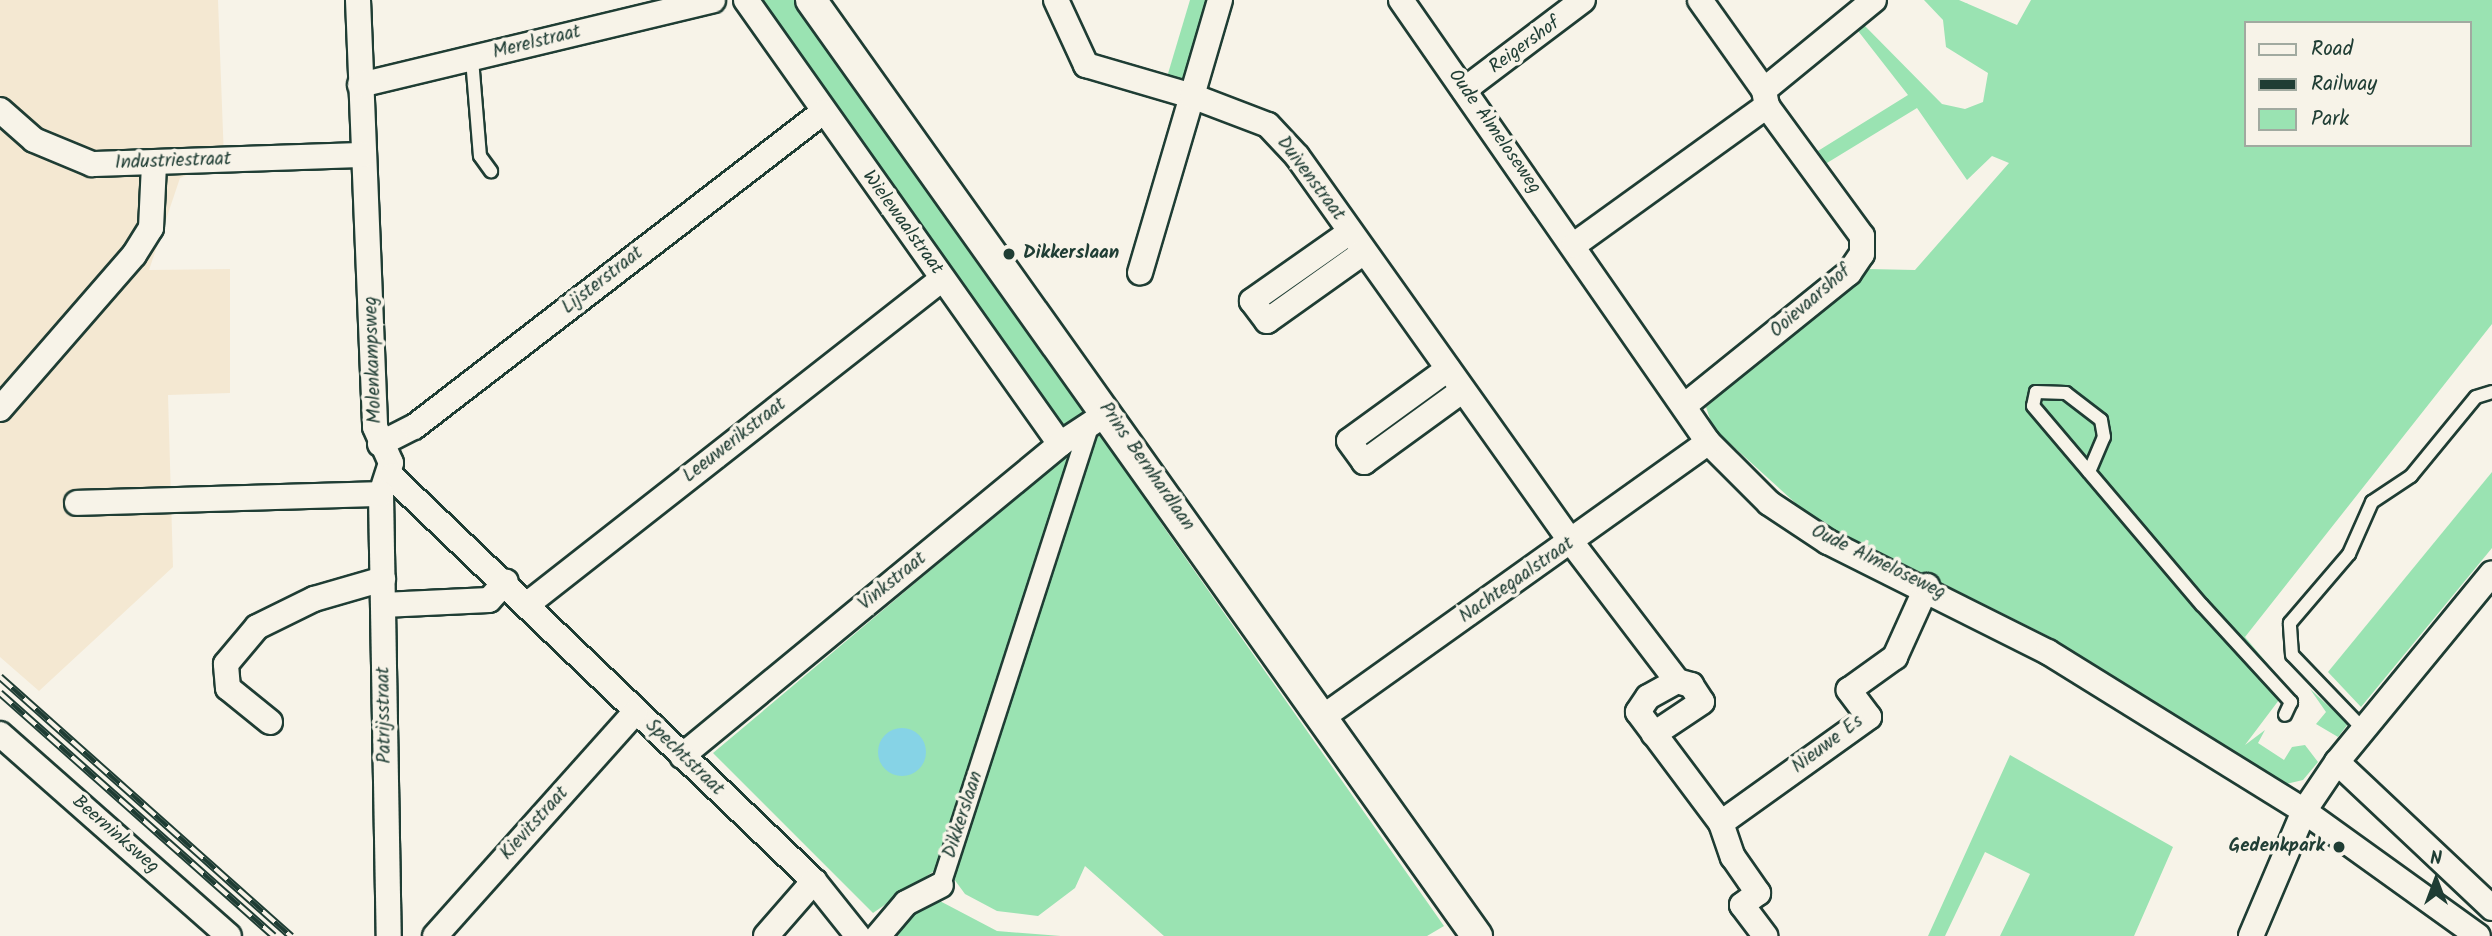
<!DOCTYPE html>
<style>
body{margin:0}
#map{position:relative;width:2492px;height:936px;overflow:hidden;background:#f7f3e8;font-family:Kalam,sans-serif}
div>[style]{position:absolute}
.built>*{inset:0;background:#f4e8d2}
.green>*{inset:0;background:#9ae3b2}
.water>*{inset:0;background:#86d3e6}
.round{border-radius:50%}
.roads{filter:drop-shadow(2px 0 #1f3d34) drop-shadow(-2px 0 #1f3d34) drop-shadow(0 2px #1f3d34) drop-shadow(0 -2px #1f3d34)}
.service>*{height:12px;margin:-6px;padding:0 6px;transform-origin:6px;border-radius:6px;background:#f7f3e8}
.pedestrian>*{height:18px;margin:-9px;padding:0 9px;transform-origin:9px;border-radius:9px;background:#f7f3e8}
.minor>*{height:24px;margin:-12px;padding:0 12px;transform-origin:12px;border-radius:12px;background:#f7f3e8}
.tertiary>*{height:30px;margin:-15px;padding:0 15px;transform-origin:15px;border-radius:15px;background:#f7f3e8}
.rail>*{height:8px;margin-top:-4px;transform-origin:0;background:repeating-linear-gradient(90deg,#f7f3e8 0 16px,#1f3d34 0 32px);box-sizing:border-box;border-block:2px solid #1f3d34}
.dots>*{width:19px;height:19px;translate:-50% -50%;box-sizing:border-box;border:4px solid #f7f3e8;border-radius:50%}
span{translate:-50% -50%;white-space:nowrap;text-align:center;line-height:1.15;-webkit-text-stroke:7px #f7f3e8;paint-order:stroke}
.street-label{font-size:19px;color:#1f3d34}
.poi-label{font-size:19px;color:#1f3d34;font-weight:700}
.left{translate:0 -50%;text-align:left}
.right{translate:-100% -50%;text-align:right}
.legend{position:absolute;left:2244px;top:21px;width:228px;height:126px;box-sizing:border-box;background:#f7f3e8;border:2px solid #a1aaa0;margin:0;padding:9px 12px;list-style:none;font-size:21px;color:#1f3d34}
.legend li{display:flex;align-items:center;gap:14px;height:35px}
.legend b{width:35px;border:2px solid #a1aaa0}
.north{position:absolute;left:2401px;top:845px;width:70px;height:70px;-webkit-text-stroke:5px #f7f3e8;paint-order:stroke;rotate:0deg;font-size:19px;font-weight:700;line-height:28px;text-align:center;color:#1f3d34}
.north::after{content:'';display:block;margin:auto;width:24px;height:32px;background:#1f3d34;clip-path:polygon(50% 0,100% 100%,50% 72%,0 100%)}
</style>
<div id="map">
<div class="built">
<i style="clip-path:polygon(0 0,218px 0,224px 159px,180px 178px,149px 270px,230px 269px,230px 393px,168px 395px,173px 567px,39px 691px,0 657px)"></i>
</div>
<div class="green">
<i style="clip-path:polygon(759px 0,795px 0,1085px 410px,1081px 421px,1067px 426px,1058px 421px)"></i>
<i style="clip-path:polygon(1190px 0,1212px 0,1186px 83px,1167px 77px)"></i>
<i style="clip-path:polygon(evenodd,1924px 0,1959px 0,2017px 25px,2031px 0,2492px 0,2492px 324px,2245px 637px,2288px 688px,2245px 745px,2265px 730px,2258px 743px,2284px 760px,2292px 747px,2305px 745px,2318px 762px,2303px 780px,2282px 785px,2054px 639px,1813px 519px,1713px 428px,1706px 407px,1868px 269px,1915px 270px,2009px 163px,1992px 156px,1967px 180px,1917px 108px,1822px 166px,1813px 154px,1908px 95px,1855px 27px,1861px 22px,1942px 104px,1965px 109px,1983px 102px,1988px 73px,1946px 47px,1943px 20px,1924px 0,2245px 23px,2469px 23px,2469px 145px,2245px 145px,2245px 23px)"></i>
<i style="clip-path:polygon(1102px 426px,1163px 526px,1444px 926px,1427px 936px,1164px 936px,1085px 866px,1075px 888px,1038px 916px,997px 911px,965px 894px,951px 875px,1058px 550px,1045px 539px,934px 871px,873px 913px,713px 753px)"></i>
<i style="clip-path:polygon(2492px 472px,2492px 548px,2361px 707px,2328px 672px)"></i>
<i style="clip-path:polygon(2310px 689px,2348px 724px,2338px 737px,2316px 724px,2326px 712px)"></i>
<i style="clip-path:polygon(2010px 755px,2173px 847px,2134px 936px,2000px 936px,2030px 874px,1985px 852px,1945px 936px,1928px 936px)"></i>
<i style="clip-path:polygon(938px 900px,997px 931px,1061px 936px,894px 936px,910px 913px)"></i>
</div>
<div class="water">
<i class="round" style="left:878px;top:728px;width:48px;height:48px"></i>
</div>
<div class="roads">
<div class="service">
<i style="left:472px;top:59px;width:97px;rotate:85.3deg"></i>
<i style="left:480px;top:156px;width:19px;rotate:54deg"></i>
<i style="left:2089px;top:472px;width:38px;rotate:-67deg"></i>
<i style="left:2104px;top:437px;width:17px;rotate:-100deg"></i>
<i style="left:2101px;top:420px;width:44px;rotate:-142.4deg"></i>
<i style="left:2066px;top:393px;width:30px;rotate:-178deg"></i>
<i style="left:2036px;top:392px;width:14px;rotate:102deg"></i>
<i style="left:2033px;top:406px;width:261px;rotate:49.7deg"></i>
<i style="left:2202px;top:605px;width:132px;rotate:47.5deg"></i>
<i style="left:2291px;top:702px;width:14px;rotate:115deg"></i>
<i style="left:2365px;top:731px;width:105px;rotate:-133.8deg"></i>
<i style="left:2292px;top:655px;width:32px;rotate:-94deg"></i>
<i style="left:2290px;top:623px;width:91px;rotate:-49.5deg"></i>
<i style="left:2349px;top:554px;width:57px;rotate:-66.1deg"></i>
<i style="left:2372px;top:502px;width:47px;rotate:-33.7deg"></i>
<i style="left:2411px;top:476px;width:102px;rotate:-50.6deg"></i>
<i style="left:2476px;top:397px;width:17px;rotate:-17deg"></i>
</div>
<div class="pedestrian">
<i style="left:941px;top:885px;width:484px;rotate:-72.1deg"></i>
</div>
<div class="minor">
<i style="left:358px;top:0;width:427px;rotate:87.7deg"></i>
<i style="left:375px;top:427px;width:39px;rotate:66deg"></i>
<i style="left:391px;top:463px;width:33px;rotate:108deg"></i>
<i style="left:746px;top:0;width:544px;rotate:54.73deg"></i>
<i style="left:1056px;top:0;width:72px;rotate:65.2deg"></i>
<i style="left:1086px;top:65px;width:110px;rotate:16.3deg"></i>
<i style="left:1192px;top:96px;width:184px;rotate:106.4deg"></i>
<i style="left:1220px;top:0;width:100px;rotate:106.3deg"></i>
<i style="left:1192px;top:96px;width:81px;rotate:20.9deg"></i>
<i style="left:1268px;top:125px;width:42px;rotate:46.9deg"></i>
<i style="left:1297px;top:156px;width:475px;rotate:54.6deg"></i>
<i style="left:1572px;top:543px;width:173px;rotate:52.7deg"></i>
<i style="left:1677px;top:681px;width:15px;rotate:16deg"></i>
<i style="left:1691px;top:685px;width:20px;rotate:57deg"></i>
<i style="left:1702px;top:702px;width:58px;rotate:146.3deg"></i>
<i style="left:1401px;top:0;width:538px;rotate:55.22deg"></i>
<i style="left:1708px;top:442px;width:86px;rotate:45deg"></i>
<i style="left:1769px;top:503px;width:71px;rotate:33.5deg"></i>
<i style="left:1828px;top:542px;width:246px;rotate:26.6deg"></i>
<i style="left:2048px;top:652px;width:301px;rotate:31.8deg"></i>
<i style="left:2304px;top:811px;width:214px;rotate:35.7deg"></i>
<i style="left:1700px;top:0;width:110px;rotate:54.6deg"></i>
<i style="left:360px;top:85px;width:363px;rotate:-13.5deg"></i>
<i style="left:1464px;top:90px;width:149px;rotate:-37.1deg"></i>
<i style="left:0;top:110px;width:45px;rotate:41.4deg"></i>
<i style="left:34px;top:140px;width:63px;rotate:22.5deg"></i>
<i style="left:92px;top:164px;width:271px;rotate:-1.9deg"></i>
<i style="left:1350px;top:232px;width:120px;rotate:144.9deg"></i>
<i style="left:1252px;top:301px;width:25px;rotate:53deg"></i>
<i style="left:1267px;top:321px;width:119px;rotate:-35.4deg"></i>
<i style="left:1574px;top:245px;width:238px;rotate:-35.8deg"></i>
<i style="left:1448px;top:369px;width:122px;rotate:144deg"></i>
<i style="left:1349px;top:441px;width:26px;rotate:54deg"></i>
<i style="left:1364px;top:462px;width:122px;rotate:-36deg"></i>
<i style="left:1684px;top:406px;width:212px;rotate:-38.9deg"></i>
<i style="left:1849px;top:273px;width:23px;rotate:-56deg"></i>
<i style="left:1862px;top:254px;width:18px;rotate:-90deg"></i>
<i style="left:1862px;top:236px;width:161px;rotate:-126.2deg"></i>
<i style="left:1767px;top:106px;width:16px;rotate:-101deg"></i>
<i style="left:1764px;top:90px;width:142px;rotate:-39.3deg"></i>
<i style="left:0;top:409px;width:204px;rotate:-49deg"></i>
<i style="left:134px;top:255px;width:32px;rotate:-58deg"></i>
<i style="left:151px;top:228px;width:64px;rotate:-87.3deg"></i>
<i style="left:380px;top:444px;width:38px;rotate:-27deg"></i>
<i style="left:414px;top:427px;width:516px;rotate:-37.6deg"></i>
<i style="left:391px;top:476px;width:586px;rotate:43.75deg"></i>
<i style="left:814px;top:881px;width:70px;rotate:51.3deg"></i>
<i style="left:381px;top:494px;width:442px;rotate:89deg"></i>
<i style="left:77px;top:503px;width:304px;rotate:-1.7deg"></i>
<i style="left:529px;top:603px;width:525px;rotate:-38.11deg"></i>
<i style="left:383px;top:605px;width:106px;rotate:-2.7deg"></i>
<i style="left:489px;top:600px;width:25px;rotate:-48deg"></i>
<i style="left:1677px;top:681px;width:33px;rotate:151deg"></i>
<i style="left:1648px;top:697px;width:18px;rotate:124deg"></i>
<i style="left:1638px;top:712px;width:139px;rotate:53.2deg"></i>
<i style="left:1721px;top:823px;width:36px;rotate:71deg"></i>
<i style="left:1733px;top:857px;width:44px;rotate:55.2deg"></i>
<i style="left:1758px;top:893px;width:20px;rotate:143deg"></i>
<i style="left:1742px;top:905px;width:39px;rotate:53deg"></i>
<i style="left:1323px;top:717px;width:473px;rotate:-35.5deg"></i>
<i style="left:270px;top:722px;width:54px;rotate:-141deg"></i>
<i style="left:228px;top:688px;width:24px;rotate:-95deg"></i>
<i style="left:226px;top:664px;width:48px;rotate:-50deg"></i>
<i style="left:257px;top:627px;width:64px;rotate:-26.2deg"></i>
<i style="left:314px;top:599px;width:72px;rotate:-16.2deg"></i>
<i style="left:0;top:734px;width:305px;rotate:41.4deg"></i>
<i style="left:682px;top:756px;width:490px;rotate:-39.5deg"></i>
<i style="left:1060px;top:444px;width:56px;rotate:-33.4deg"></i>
<i style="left:2337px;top:762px;width:213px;rotate:43.3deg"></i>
<i style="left:1721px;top:823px;width:182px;rotate:-35.6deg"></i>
<i style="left:1869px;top:717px;width:34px;rotate:-127deg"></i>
<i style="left:1849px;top:690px;width:57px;rotate:-35.7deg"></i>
<i style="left:1895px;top:657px;width:78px;rotate:-65.7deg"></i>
<i style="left:435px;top:936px;width:300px;rotate:-48.2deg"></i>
<i style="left:766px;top:936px;width:73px;rotate:-48.9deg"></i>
<i style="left:878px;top:936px;width:43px;rotate:-49.7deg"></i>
<i style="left:906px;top:903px;width:39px;rotate:-27deg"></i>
<i style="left:2251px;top:936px;width:136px;rotate:-67deg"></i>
<i style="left:2304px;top:811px;width:59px;rotate:-56deg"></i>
<i style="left:2337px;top:762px;width:244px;rotate:-50.6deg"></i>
</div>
<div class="tertiary">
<i style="left:811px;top:0;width:1149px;rotate:54.57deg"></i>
</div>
</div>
<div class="rail">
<i style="left:0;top:677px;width:390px;rotate:41.7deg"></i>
<i style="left:0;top:693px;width:366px;rotate:41.6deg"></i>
</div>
<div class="dots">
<i style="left:1009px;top:254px;background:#1f3d34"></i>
<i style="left:2339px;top:847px;background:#1f3d34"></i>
</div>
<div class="street-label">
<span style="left:537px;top:43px;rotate:-14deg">Merelstraat</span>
<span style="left:1525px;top:46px;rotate:-36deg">Reigershof</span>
<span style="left:1494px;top:132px;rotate:55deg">Oude Almeloseweg</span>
<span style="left:173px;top:162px;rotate:-2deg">Industriestraat</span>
<span style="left:1310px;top:179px;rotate:53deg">Duivenstraat</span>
<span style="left:902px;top:223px;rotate:54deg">Wielewaalstraat</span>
<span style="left:603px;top:281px;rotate:-38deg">Lijsterstraat</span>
<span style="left:1811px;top:302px;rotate:-41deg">Ooievaarshof</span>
<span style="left:374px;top:360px;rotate:-92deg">Molenkampsweg</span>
<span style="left:735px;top:441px;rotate:-38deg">Leeuwerikstraat</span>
<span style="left:1146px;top:467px;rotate:55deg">Prins Bernhardlaan</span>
<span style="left:1878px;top:563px;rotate:26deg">Oude Almeloseweg</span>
<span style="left:1517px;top:581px;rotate:-35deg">Nachtegaalstraat</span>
<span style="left:893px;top:582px;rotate:-39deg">Vinkstraat</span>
<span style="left:385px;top:715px;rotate:-91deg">Patrijsstraat</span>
<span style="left:1828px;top:745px;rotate:-37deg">Nieuwe Es</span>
<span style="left:684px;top:758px;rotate:44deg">Spechtstraat</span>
<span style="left:964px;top:815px;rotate:-72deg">Dikkerslaan</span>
<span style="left:535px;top:824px;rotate:-48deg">Kievitstraat</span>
<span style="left:115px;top:835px;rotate:41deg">Beerninksweg</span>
</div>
<div class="poi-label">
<span class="left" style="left:1023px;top:254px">Dikkerslaan</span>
<span class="right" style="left:2325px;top:847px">Gedenkpark</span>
</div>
<ul class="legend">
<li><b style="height:9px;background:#f7f3e8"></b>Road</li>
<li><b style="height:9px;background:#1f3d34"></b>Railway</li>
<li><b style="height:19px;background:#9ae3b2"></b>Park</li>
</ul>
<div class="north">N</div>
</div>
